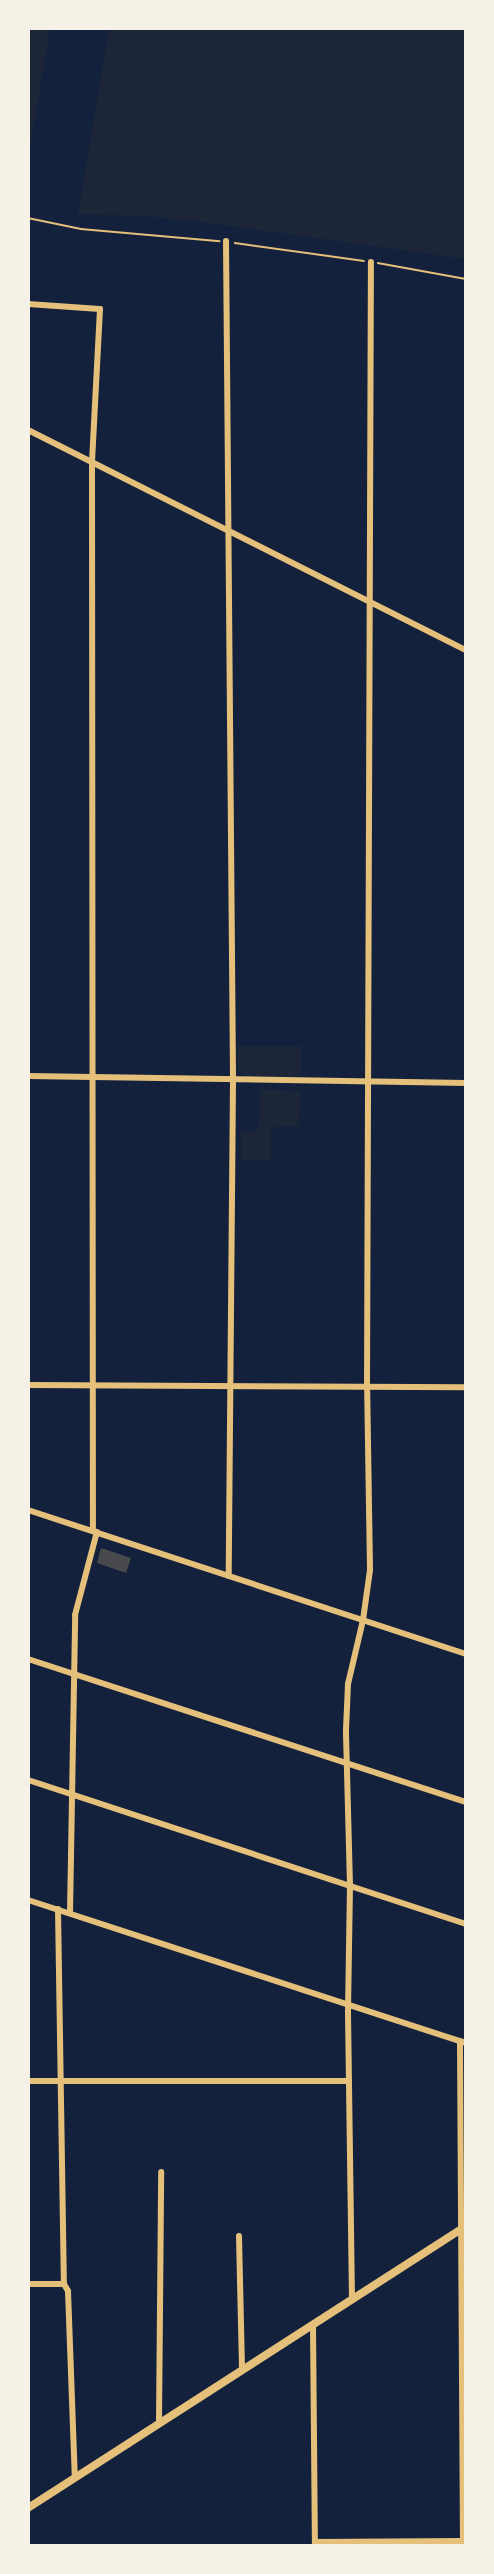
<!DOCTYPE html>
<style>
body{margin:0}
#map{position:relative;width:494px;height:2574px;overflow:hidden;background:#14213d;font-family:"Source Serif 4",serif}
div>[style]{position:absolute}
.green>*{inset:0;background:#1d2539}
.building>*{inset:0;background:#48494c}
.path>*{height:1.5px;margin:-0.75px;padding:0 0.75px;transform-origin:0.75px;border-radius:0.75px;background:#e5c07b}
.minor>*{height:6px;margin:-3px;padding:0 3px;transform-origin:3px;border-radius:3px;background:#e5c07b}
.tertiary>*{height:8px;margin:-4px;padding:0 4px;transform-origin:4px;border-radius:4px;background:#e5c07b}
span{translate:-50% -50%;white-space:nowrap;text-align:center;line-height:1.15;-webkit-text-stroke:4.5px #f6f1e7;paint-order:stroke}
.frame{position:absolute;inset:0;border:30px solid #f6f1e7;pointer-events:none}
</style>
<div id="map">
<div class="green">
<i style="clip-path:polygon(29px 28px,50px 29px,29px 153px,28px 29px)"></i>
<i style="clip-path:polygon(109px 29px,465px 29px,465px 259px,196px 221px,141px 216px,78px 214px)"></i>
<i style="clip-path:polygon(237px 1046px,301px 1046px,301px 1076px,245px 1077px,238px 1069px)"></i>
<i style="clip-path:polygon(261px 1089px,300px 1091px,299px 1126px,271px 1127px,271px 1161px,241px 1160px,241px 1131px,258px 1131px)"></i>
</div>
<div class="building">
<i style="clip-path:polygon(101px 1548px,131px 1558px,126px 1573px,97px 1563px)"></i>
</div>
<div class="path">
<i style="left:28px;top:218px;width:54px;rotate:11.7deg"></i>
<i style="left:81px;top:229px;width:139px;rotate:5deg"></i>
<i style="left:235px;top:243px;width:130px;rotate:7.9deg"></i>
<i style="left:378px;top:263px;width:89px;rotate:10.3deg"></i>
</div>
<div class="minor">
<i style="left:226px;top:241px;width:840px;rotate:89.52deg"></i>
<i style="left:233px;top:1081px;width:495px;rotate:90.5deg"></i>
<i style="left:28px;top:304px;width:72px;rotate:4deg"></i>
<i style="left:100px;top:309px;width:153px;rotate:93deg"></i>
<i style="left:92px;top:462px;width:1069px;rotate:89.95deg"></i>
<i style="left:28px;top:430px;width:490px;rotate:26.7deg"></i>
<i style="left:28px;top:1076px;width:438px;rotate:0.9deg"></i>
<i style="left:28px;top:1385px;width:438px;rotate:0.3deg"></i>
<i style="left:28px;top:1510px;width:461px;rotate:18.2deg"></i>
<i style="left:28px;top:1659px;width:461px;rotate:18.1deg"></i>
<i style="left:28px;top:1780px;width:461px;rotate:18.2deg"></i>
<i style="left:28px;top:1900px;width:461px;rotate:18.1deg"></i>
<i style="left:58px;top:1909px;width:375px;rotate:89.1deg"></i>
<i style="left:64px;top:2284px;width:8px;rotate:60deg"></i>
<i style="left:68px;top:2291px;width:187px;rotate:87.9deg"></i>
<i style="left:70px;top:1913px;width:298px;rotate:-89deg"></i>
<i style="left:75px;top:1615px;width:86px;rotate:-75.2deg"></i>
<i style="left:460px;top:2041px;width:505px;rotate:89.66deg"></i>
<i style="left:28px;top:2081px;width:321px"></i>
<i style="left:239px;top:2236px;width:134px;rotate:88.7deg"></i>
<i style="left:28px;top:2284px;width:36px"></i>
<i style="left:352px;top:2299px;width:287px;rotate:-90.8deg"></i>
<i style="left:348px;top:2012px;width:126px;rotate:-89.1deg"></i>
<i style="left:350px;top:1886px;width:156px;rotate:-91.5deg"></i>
<i style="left:346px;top:1730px;width:46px;rotate:-87.5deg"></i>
<i style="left:348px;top:1684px;width:66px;rotate:-76.8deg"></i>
<i style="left:363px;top:1620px;width:50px;rotate:-82deg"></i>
<i style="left:370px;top:1570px;width:183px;rotate:-90.9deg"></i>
<i style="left:367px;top:1387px;width:1125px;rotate:-89.8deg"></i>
<i style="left:313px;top:2325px;width:221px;rotate:89.5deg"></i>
<i style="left:159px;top:2423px;width:251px;rotate:-89.5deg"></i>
<i style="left:315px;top:2542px;width:148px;rotate:-0.4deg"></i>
</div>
<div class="tertiary">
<i style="left:28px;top:2508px;width:521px;rotate:-32.77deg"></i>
</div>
<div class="frame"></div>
</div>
